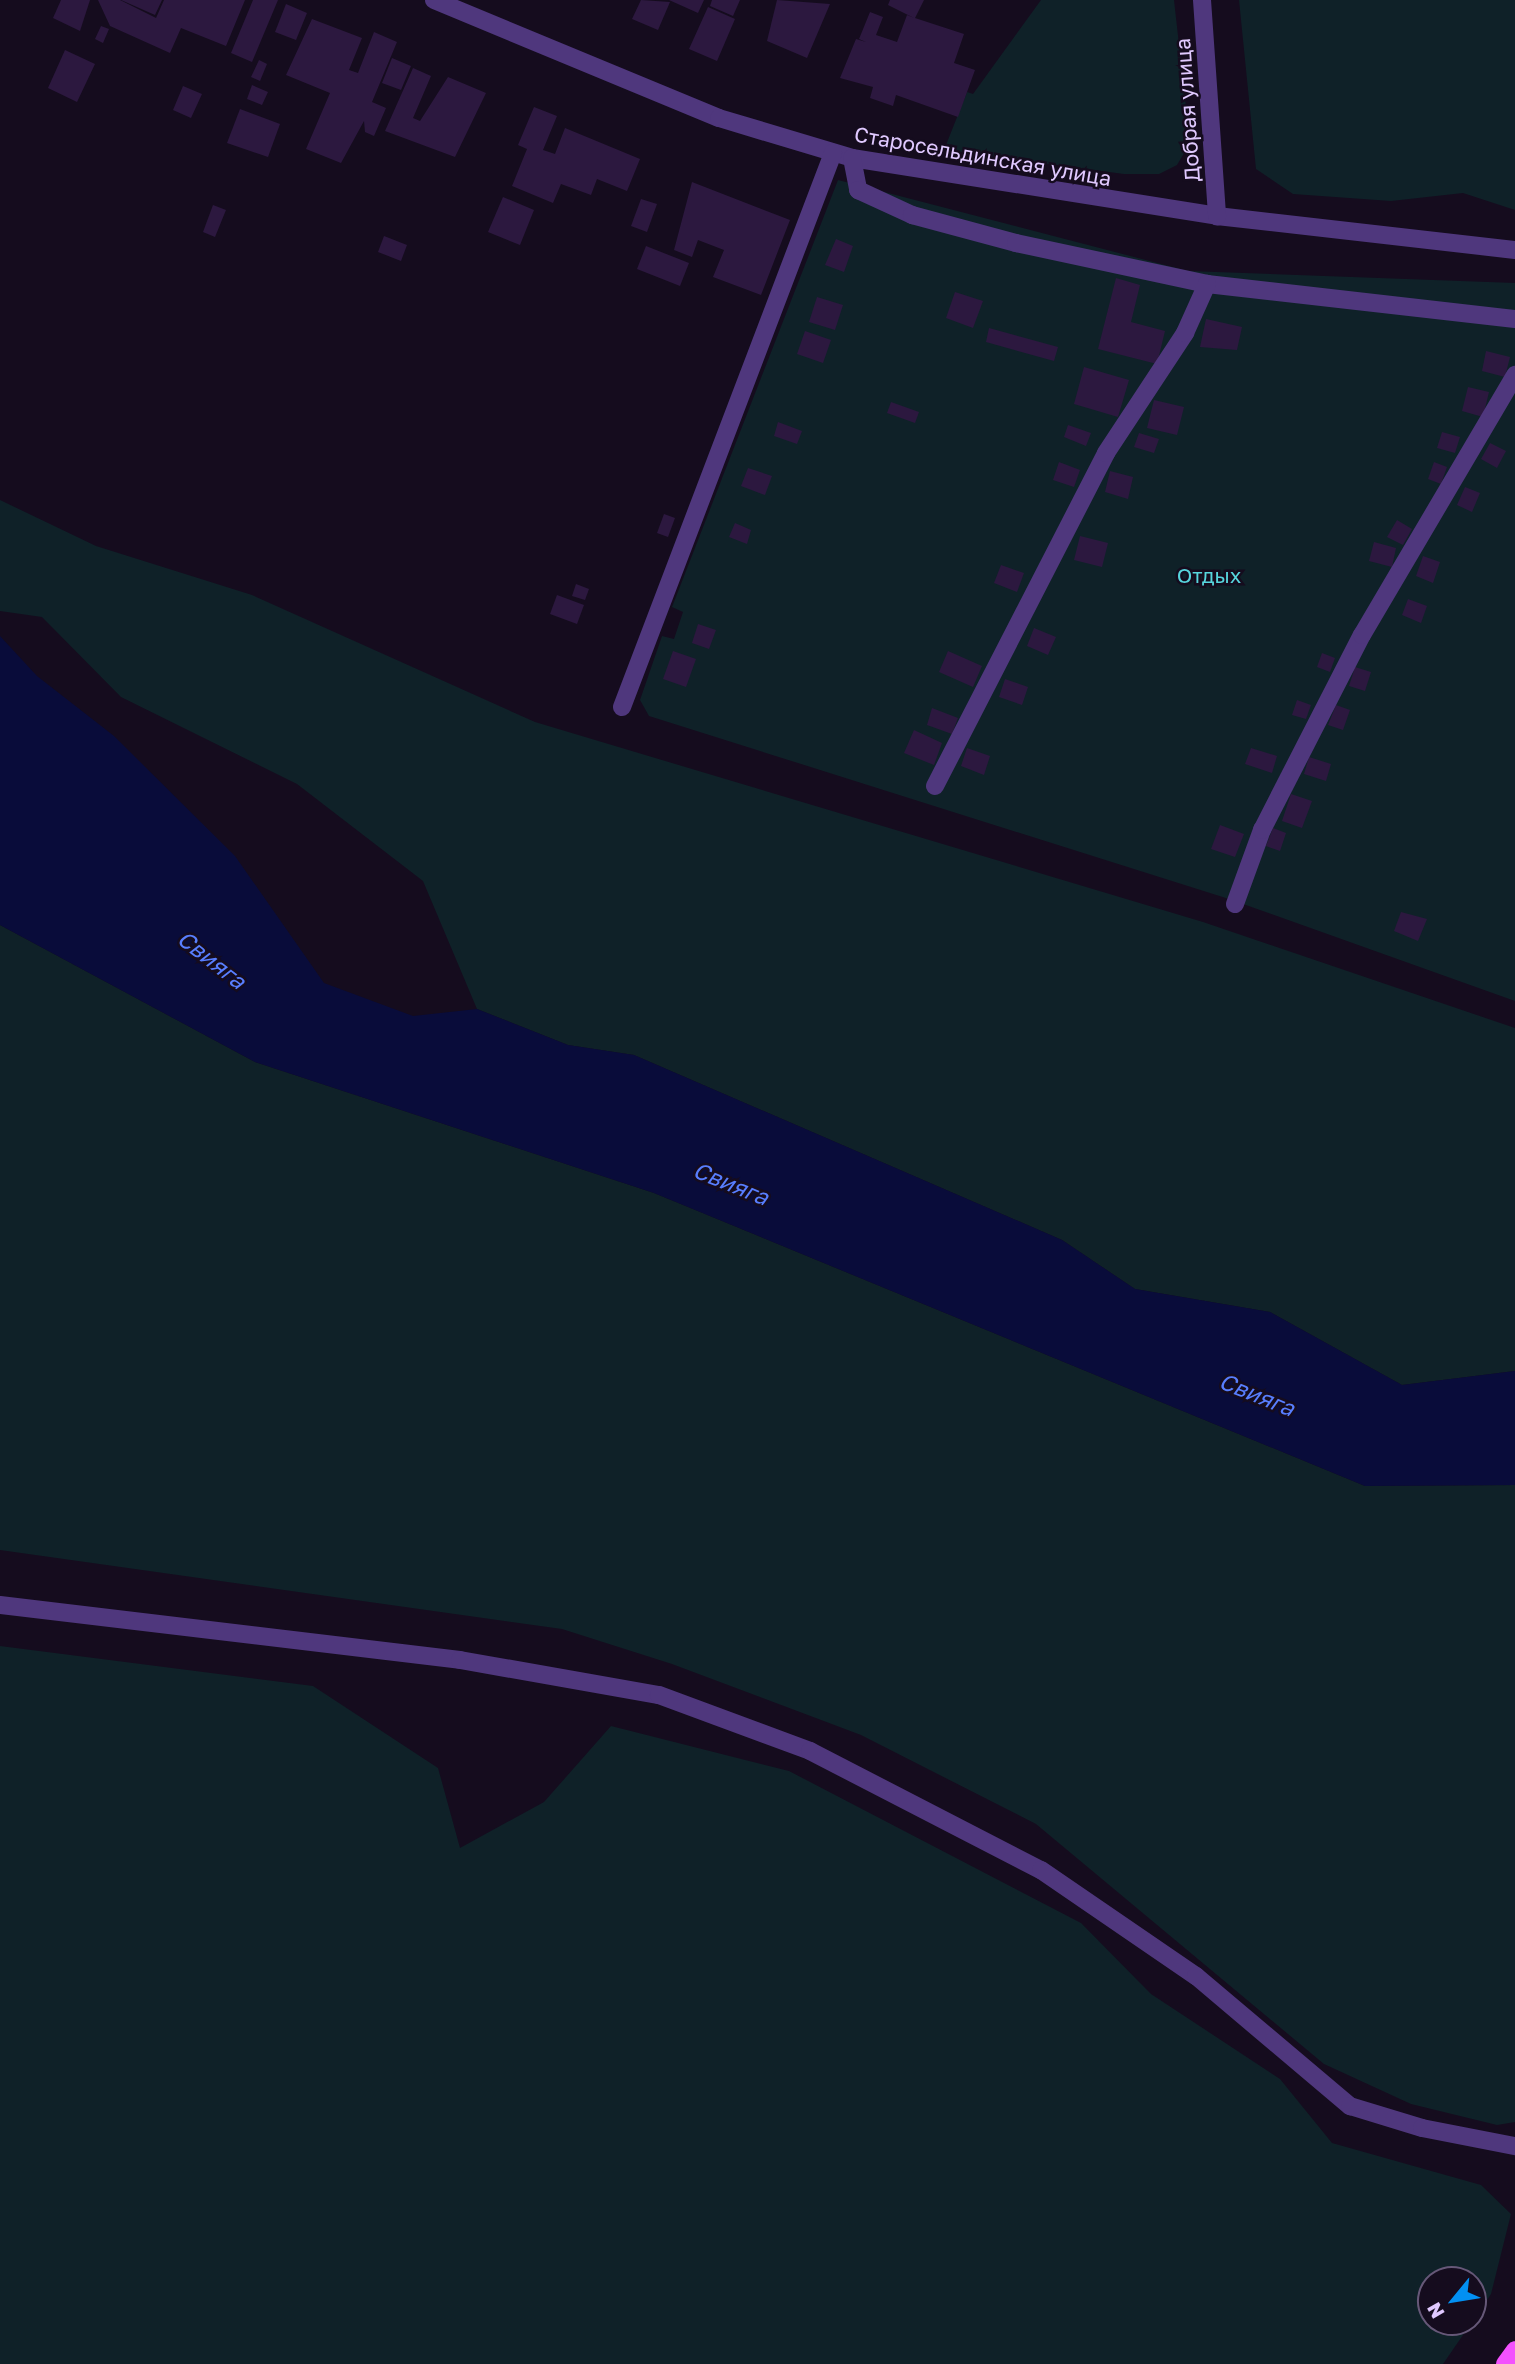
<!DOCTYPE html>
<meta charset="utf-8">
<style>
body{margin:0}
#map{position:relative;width:1515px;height:2364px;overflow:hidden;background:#150c1e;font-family:"Golos Text",sans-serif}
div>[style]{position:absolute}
.green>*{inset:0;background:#0f2128}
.water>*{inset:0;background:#090c3a}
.building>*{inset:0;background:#2c183f}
.minor>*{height:18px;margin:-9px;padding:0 9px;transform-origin:9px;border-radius:9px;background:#4f377d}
.major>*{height:18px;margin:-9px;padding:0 9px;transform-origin:9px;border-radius:9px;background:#f351fe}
span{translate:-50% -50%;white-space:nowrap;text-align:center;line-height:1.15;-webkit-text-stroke:5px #150c1e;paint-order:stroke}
.street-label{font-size:21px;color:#e0c9ff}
.park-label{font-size:21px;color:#57d5dd}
.water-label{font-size:23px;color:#587efe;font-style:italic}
.north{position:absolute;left:1417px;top:2266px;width:70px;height:70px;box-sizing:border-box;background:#150c1e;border:2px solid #665878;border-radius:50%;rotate:240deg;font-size:19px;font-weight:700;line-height:28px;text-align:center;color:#e0c9ff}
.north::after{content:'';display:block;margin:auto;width:24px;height:32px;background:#0290f2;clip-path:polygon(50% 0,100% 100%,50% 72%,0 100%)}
</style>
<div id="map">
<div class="green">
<i style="clip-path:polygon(1041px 0,1174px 0,1190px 143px,1177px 165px,1159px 174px,1124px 174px,944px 150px,967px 92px,973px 94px)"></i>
<i style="clip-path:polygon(1239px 0,1515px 0,1515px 210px,1463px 193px,1391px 201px,1293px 194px,1256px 169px)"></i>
<i style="clip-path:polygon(838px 180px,1188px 271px,1515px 283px,1515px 1001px,1229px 899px,649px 716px,640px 700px,662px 636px,674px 639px,683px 612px,672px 607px)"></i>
<i style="clip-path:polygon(0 500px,96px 546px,252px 595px,535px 722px,1203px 922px,1515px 1028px,1515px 1371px,1402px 1385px,1270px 1312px,1135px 1289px,1062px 1240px,634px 1055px,568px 1045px,477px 1009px,423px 881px,297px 784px,121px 697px,42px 617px,0 611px)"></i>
<i style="clip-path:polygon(0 925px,255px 1062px,654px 1193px,1365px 1486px,1515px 1485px,1515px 2122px,1497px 2125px,1411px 2104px,1324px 2064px,1036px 1824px,861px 1735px,672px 1664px,562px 1629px,0 1550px)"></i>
<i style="clip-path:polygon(0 1646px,313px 1686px,438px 1768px,460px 1848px,544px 1802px,611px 1726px,789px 1771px,1081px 1923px,1151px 1994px,1280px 2079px,1332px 2143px,1481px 2185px,1511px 2214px,1491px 2294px,1473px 2321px,1473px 2280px,1431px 2280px,1431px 2322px,1472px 2322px,1443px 2364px,0 2364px)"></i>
</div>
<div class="water">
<i style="clip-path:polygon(0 636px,37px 676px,114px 736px,235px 856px,324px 983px,413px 1016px,477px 1009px,568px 1045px,634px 1055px,1062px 1240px,1135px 1289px,1270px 1312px,1402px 1385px,1515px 1371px,1515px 1485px,1365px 1486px,654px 1193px,255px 1062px,0 925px)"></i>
</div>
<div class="building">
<i style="clip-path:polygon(61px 0,90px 0,80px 31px,53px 18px)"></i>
<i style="clip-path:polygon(98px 0,120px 0,156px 18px,164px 0,245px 0,226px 46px,181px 28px,170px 53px,110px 26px)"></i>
<i style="clip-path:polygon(121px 0,162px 0,155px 15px)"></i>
<i style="clip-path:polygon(253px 0,278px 0,252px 62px,231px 53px)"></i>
<i style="clip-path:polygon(641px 0,670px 2px,658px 30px,632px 19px)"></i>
<i style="clip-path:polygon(669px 0,704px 0,698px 13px)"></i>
<i style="clip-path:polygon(712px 0,740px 0,733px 16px,710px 6px)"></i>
<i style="clip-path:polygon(777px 0,830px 4px,807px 58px,767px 41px)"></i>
<i style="clip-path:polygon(890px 0,924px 0,915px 18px,964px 34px,954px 63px,975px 70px,958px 117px,896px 95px,893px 106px,870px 98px,873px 87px,840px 78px,856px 39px,866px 42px,859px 39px,870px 12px,883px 17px,876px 35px,897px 42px,907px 15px,914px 18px,888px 5px)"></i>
<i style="clip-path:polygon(286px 4px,307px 13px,296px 40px,275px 32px)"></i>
<i style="clip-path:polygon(708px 7px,735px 19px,717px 61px,689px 49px)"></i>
<i style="clip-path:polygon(312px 19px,362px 38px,349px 70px,358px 73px,374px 32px,397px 42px,372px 102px,386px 108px,374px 136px,365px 132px,364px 121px,341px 163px,306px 149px,330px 93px,286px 75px)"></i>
<i style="clip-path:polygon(101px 26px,109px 29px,103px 43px,95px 39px)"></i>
<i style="clip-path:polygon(65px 50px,95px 64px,77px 102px,48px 88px)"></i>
<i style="clip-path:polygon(392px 58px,411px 66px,401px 90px,382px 83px)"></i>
<i style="clip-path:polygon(259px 60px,267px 64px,260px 81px,251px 77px)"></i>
<i style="clip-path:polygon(413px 68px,431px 76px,413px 118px,420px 121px,448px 77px,486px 93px,455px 157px,385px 131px)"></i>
<i style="clip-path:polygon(252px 85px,268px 92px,262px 105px,247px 99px)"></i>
<i style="clip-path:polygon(183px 86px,202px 94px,191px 118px,173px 110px)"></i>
<i style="clip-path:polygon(534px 107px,557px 116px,543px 150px,555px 154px,565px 128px,640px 159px,627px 191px,597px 179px,591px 195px,561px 184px,553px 203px,512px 186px,527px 149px,518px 145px)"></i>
<i style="clip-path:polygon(240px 109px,280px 124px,268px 157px,227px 143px)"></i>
<i style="clip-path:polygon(692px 182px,790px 220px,761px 295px,713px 277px,724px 250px,698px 240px,692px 257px,674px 250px)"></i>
<i style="clip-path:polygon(503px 197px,534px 210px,520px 245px,488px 232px)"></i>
<i style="clip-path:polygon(641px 199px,657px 204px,647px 232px,631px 226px)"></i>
<i style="clip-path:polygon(213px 205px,226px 210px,215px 237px,203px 232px)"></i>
<i style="clip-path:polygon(384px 236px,407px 245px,401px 261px,378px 252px)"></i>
<i style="clip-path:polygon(836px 239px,853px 246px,844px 272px,825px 265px)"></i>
<i style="clip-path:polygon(646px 246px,689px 263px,680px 286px,637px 269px)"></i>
<i style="clip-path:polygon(1116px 278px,1140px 285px,1131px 322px,1165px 331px,1157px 364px,1098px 349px)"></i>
<i style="clip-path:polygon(955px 292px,983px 301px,973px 328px,946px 318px)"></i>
<i style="clip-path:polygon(817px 297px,843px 305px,835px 330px,809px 322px)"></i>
<i style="clip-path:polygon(1206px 319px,1242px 327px,1237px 350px,1200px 347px)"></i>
<i style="clip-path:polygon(989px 328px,1058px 347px,1054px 361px,986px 342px)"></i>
<i style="clip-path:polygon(805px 331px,831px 340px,823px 363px,797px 354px)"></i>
<i style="clip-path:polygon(1486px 351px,1510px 357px,1505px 377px,1482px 371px)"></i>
<i style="clip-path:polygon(1084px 367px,1129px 380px,1118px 417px,1074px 404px)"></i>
<i style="clip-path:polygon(1468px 387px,1489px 392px,1483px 417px,1462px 411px)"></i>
<i style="clip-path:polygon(1154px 400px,1184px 407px,1177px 435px,1147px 428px)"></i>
<i style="clip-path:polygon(891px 402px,919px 412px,915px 423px,887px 413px)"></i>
<i style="clip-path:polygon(778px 422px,802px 431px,797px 444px,774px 436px)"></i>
<i style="clip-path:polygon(1068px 425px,1091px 433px,1086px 446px,1064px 437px)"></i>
<i style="clip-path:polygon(1442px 432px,1460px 437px,1455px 453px,1437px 448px)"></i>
<i style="clip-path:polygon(1139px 433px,1159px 439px,1154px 453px,1134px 447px)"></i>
<i style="clip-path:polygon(1490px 443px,1506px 451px,1497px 468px,1481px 459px)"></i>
<i style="clip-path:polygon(1059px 462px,1080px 470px,1074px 487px,1053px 480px)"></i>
<i style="clip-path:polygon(1434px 462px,1447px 467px,1441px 484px,1428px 479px)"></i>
<i style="clip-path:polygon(748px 468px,772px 476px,765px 495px,741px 486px)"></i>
<i style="clip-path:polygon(1110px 471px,1133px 477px,1128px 499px,1105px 492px)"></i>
<i style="clip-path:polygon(1465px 487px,1480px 493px,1472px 512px,1457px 505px)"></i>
<i style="clip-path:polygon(664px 514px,675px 518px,668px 537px,657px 533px)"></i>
<i style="clip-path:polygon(1397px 520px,1412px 529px,1403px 545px,1387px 537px)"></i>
<i style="clip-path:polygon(735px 523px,751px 530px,747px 544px,729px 537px)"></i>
<i style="clip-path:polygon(1080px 536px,1108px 543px,1102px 567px,1074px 560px)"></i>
<i style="clip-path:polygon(1374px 542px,1396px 548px,1392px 567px,1369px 561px)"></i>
<i style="clip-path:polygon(1423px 556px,1440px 562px,1433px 583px,1416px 576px)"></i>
<i style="clip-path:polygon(1001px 565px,1024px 573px,1017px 592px,994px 583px)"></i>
<i style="clip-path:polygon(576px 584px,589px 589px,585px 600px,572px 596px)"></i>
<i style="clip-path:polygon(557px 595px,584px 605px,577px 624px,550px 614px)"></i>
<i style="clip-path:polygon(1408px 599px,1427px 606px,1421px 623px,1402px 615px)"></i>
<i style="clip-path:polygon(698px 624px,716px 630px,709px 649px,692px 643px)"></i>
<i style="clip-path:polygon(1034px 628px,1056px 637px,1048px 655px,1027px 646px)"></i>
<i style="clip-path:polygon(673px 651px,696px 659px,686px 687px,663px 679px)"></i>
<i style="clip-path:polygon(948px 651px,982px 666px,973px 687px,939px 672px)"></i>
<i style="clip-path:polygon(1322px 653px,1335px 658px,1330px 672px,1317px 667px)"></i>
<i style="clip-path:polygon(1355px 667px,1371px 672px,1365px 691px,1349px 686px)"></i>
<i style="clip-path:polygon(1005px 679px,1028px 687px,1022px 705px,999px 697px)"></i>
<i style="clip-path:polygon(1297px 700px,1311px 705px,1306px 719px,1292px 715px)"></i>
<i style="clip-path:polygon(1336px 705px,1350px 710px,1343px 730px,1328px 725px)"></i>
<i style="clip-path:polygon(932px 708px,958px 718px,952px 734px,927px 725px)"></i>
<i style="clip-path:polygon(914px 730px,942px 743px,934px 765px,904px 753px)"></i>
<i style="clip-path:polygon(967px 748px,990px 756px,984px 775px,961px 766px)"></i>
<i style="clip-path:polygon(1251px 748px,1277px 756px,1272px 773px,1245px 764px)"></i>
<i style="clip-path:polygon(1309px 757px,1331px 764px,1326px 781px,1304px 774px)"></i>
<i style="clip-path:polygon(1291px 794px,1312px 801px,1302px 828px,1282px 821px)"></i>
<i style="clip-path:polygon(1220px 825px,1244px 834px,1235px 857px,1211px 849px)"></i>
<i style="clip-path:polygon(1273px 828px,1286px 833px,1280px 851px,1266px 846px)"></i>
<i style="clip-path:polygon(1401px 912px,1427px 919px,1418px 941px,1394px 931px)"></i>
</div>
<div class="minor">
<i style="left:434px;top:0;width:308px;rotate:22.5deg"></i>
<i style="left:719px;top:118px;width:139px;rotate:16.7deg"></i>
<i style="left:852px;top:158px;width:370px;rotate:9deg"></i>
<i style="left:1217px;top:216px;width:300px;rotate:6.5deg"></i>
<i style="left:1202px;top:0;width:217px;rotate:86deg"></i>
<i style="left:852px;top:158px;width:33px;rotate:79deg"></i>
<i style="left:858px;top:190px;width:60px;rotate:24.8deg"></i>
<i style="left:912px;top:215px;width:108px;rotate:15.1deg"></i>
<i style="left:1016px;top:243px;width:195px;rotate:12.1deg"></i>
<i style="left:1207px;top:284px;width:310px;rotate:6.5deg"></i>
<i style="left:622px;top:707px;width:593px;rotate:-69.15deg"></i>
<i style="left:935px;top:786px;width:374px;rotate:-62.8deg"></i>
<i style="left:1106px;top:453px;width:144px;rotate:-56.6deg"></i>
<i style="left:1185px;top:333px;width:54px;rotate:-65.8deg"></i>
<i style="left:1235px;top:904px;width:79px;rotate:-70deg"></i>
<i style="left:1262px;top:830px;width:219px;rotate:-62.9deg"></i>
<i style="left:1362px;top:635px;width:302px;rotate:-59.5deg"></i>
<i style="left:0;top:1605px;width:463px;rotate:6.8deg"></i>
<i style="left:460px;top:1660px;width:202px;rotate:10deg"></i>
<i style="left:659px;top:1695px;width:161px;rotate:20.3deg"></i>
<i style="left:810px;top:1751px;width:260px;rotate:27.3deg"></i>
<i style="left:1041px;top:1870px;width:188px;rotate:34.4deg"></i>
<i style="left:1196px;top:1976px;width:202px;rotate:40.2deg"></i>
<i style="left:1350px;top:2106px;width:75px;rotate:17deg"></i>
<i style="left:1422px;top:2128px;width:95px;rotate:11deg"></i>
</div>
<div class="major">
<i style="left:1505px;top:2364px;width:17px;rotate:-54deg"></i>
</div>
<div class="street-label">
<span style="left:1187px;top:110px;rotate:-94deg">Добрая улица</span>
<span style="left:983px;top:156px;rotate:10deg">Старосельдинская улица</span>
</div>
<div class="park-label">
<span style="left:1209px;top:575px">Отдых</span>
</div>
<div class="water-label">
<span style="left:212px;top:959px;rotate:38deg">Свияга</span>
<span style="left:731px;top:1183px;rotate:22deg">Свияга</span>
<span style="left:1257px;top:1394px;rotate:22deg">Свияга</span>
</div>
<div class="north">N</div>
</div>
